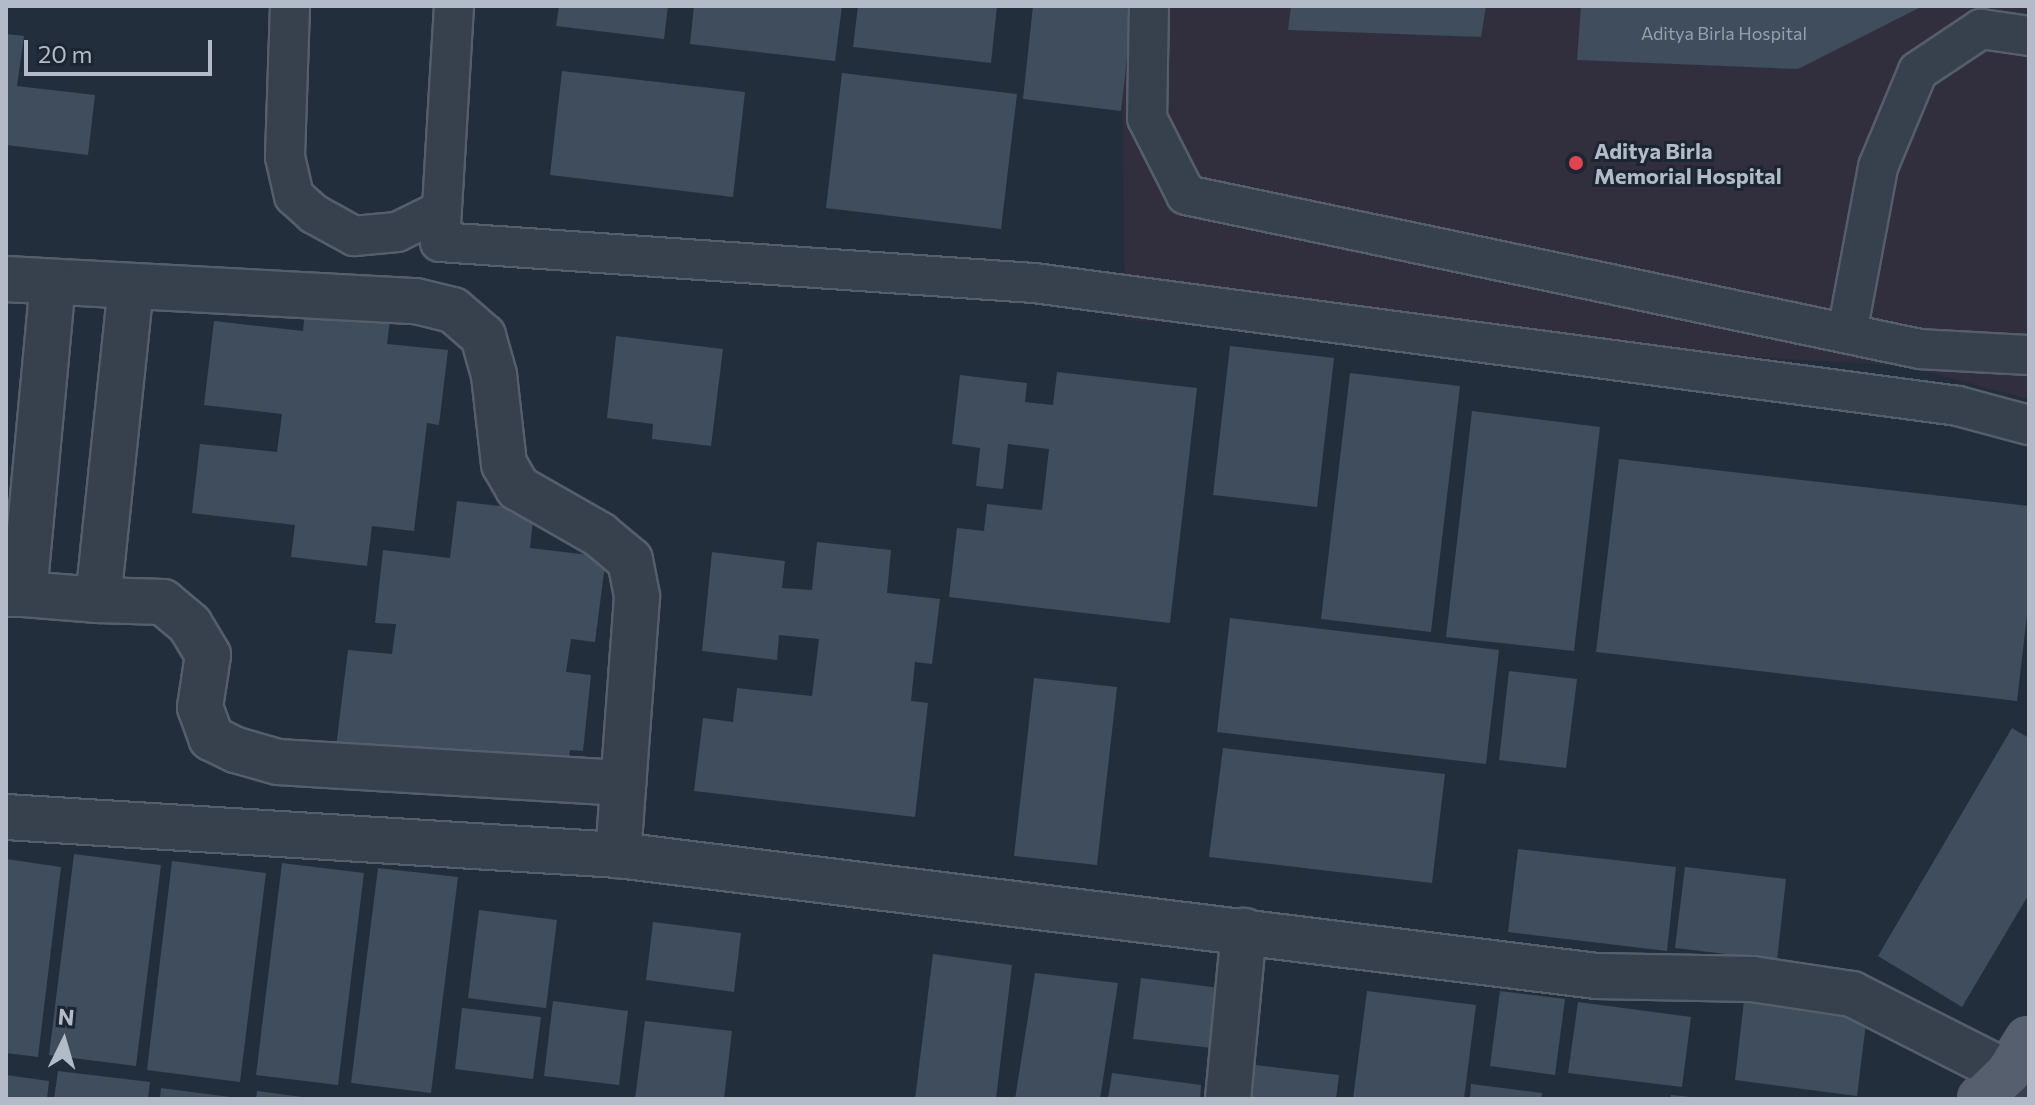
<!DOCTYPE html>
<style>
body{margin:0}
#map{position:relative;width:2035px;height:1105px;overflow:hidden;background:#232e3d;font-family:Commissioner,sans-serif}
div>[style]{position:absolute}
.medical>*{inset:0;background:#312f3e}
.building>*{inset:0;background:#3f4d5c}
.roads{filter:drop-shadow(2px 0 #555e6b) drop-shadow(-2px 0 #555e6b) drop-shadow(0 2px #555e6b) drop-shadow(0 -2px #555e6b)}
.service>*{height:38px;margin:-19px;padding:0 19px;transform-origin:19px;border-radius:19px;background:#37404d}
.minor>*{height:44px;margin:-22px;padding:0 22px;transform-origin:22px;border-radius:22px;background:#37404d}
.primary>*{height:44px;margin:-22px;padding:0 22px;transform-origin:22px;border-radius:22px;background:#555f6d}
.dots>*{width:22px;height:22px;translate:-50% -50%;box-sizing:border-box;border:4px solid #1c2532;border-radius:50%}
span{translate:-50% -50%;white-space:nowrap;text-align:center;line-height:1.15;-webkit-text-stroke:6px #1c2532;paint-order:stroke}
.number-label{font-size:18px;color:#96a0ad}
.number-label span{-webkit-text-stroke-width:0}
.poi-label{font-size:22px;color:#b3bbc8;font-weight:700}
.left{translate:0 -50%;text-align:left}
.frame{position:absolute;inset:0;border:8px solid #b3bbc8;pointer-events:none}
.north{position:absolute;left:24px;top:1001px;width:80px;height:80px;-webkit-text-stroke:6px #1c2532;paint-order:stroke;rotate:5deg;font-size:22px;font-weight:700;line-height:32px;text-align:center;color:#b3bbc8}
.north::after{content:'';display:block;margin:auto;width:28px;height:36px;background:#b3bbc8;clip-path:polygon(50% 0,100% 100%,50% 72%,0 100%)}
.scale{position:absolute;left:24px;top:40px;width:188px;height:36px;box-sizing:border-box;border:4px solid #b3bbc8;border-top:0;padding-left:10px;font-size:24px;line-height:28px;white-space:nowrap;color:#b3bbc8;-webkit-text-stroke:6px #1c2532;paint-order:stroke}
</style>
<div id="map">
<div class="medical">
<i style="clip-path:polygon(1121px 6px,2029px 6px,2029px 399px,1906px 366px,1125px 320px)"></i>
</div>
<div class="building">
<i style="clip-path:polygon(559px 6px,668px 6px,664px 39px,556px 26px)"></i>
<i style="clip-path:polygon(694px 6px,842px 6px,835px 61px,690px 44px)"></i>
<i style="clip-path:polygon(858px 6px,997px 6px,991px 63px,853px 47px)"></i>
<i style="clip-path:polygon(1033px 6px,1133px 6px,1121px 111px,1023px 99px)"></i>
<i style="clip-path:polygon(1291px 6px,1486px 6px,1481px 37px,1288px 30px)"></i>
<i style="clip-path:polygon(1581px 6px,1923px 6px,1798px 69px,1577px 60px)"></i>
<i style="clip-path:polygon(6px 34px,24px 36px,17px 86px,95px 95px,88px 155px,6px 145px)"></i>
<i style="clip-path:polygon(562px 71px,745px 92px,733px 197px,550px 175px)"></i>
<i style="clip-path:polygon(842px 73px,1017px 94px,1001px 229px,826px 208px)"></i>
<i style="clip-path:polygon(305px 310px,390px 320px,387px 344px,448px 350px,439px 425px,427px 423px,414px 531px,372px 526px,367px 566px,291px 557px,295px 525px,192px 513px,200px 444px,277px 452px,282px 414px,204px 405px,214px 321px,303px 331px)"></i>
<i style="clip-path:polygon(616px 336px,723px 349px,711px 446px,652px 439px,653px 424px,607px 418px)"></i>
<i style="clip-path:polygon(1230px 346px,1334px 358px,1317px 507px,1213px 495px)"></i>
<i style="clip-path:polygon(1057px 372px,1197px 388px,1170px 623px,949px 597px,957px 528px,984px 531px,987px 504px,1042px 510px,1049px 449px,1008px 444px,1003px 489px,976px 486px,980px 448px,952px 444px,960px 375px,1027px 383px,1025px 402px,1053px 405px)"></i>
<i style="clip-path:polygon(1350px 373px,1460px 386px,1431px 632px,1321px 619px)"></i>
<i style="clip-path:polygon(1472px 411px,1600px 427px,1574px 651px,1446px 637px)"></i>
<i style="clip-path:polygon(1619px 459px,2029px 506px,2029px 598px,2017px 701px,1596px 652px)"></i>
<i style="clip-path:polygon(457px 501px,534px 510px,530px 548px,606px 557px,595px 642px,571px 639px,566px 672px,591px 675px,583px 751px,570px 750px,567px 774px,336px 747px,348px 650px,392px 654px,396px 624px,375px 623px,383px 550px,450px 558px)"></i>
<i style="clip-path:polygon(817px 542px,891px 550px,887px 593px,940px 599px,932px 664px,915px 662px,911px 701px,928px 703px,915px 817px,694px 791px,703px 718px,733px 722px,737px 688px,812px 696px,819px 639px,779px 635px,777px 660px,702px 651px,712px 552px,785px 561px,782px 588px,812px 590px)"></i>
<i style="clip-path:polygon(1230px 618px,1499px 650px,1486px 764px,1217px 732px)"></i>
<i style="clip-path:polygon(1509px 671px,1577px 679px,1566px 768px,1499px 760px)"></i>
<i style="clip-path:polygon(1034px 678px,1117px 687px,1097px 865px,1014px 856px)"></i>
<i style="clip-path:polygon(2012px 728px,2029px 738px,2029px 894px,1962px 1007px,1878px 956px)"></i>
<i style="clip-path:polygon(1223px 748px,1445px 774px,1432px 883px,1209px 857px)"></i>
<i style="clip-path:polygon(1518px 849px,1676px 867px,1667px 951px,1508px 932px)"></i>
<i style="clip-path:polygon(74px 854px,161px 865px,136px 1066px,49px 1055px)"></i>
<i style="clip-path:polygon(6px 859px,61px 867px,38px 1057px,6px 1053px)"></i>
<i style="clip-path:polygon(172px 861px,266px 873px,240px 1082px,147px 1070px)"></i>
<i style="clip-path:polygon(282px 863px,364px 873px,338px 1085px,256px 1075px)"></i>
<i style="clip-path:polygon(1685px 867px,1786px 879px,1777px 960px,1675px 948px)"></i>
<i style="clip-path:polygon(378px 868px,458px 877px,431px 1093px,351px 1083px)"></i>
<i style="clip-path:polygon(479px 910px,557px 920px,546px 1008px,468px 998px)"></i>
<i style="clip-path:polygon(653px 922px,741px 933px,734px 992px,646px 980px)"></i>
<i style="clip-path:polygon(933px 954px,1012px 965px,996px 1099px,915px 1099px)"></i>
<i style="clip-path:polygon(1035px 973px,1118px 983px,1100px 1099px,1015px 1099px)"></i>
<i style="clip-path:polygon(1141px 978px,1220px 988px,1212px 1048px,1133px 1039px)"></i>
<i style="clip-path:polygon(1367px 991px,1476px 1005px,1464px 1099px,1353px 1099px)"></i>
<i style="clip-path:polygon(1500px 991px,1565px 999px,1555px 1075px,1490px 1066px)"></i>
<i style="clip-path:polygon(1745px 992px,1868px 1007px,1857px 1096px,1735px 1080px)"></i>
<i style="clip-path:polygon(553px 1001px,628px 1011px,619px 1085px,544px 1076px)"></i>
<i style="clip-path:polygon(1578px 1002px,1691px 1017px,1682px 1087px,1568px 1073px)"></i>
<i style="clip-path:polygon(462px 1008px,541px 1017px,533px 1079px,455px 1069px)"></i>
<i style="clip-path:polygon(645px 1021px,732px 1031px,724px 1099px,635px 1099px)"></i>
<i style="clip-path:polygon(1247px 1064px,1339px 1075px,1336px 1099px,1243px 1099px)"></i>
<i style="clip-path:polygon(58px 1071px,150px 1082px,148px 1099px,54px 1099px)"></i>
<i style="clip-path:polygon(1112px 1073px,1201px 1085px,1200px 1099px,1108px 1099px)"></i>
<i style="clip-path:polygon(6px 1075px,49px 1081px,47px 1099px,6px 1099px)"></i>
<i style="clip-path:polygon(1471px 1084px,1542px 1093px,1541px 1099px,1470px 1099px)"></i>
<i style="clip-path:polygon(161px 1088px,230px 1097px,230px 1099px,160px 1099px)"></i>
<i style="clip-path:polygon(257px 1091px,302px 1097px,302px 1099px,256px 1099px)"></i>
<i style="clip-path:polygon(1671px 1095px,1691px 1097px,1691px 1099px,1671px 1099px)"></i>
</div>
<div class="roads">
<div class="service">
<i style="left:290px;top:6px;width:151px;rotate:91.9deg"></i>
<i style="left:285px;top:157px;width:40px;rotate:77deg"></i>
<i style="left:294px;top:196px;width:27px;rotate:42deg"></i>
<i style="left:314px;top:214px;width:46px;rotate:28.8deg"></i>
<i style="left:354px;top:236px;width:43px;rotate:-5.3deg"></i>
<i style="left:397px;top:232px;width:50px;rotate:-26.1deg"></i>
<i style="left:454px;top:6px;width:236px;rotate:93.4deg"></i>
<i style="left:440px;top:242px;width:595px;rotate:3.95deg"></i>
<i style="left:1034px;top:283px;width:932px;rotate:7.58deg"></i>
<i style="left:1958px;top:406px;width:73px;rotate:15deg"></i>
<i style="left:1149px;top:6px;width:112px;rotate:91deg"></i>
<i style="left:1147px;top:118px;width:86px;rotate:63.1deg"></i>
<i style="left:1186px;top:195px;width:750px;rotate:11.85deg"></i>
<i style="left:1920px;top:349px;width:109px;rotate:3.2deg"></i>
<i style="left:1847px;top:333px;width:169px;rotate:-79.4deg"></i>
<i style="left:1878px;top:167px;width:104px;rotate:-67.4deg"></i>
<i style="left:1918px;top:71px;width:76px;rotate:-33.7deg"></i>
<i style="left:1981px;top:29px;width:49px;rotate:8.3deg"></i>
</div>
<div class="minor">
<i style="left:6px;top:279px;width:411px;rotate:3.1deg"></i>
<i style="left:416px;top:301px;width:38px;rotate:14deg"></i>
<i style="left:453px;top:310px;width:40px;rotate:41deg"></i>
<i style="left:483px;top:336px;width:41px;rotate:74.2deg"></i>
<i style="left:494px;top:375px;width:90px;rotate:83.6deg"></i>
<i style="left:504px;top:464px;width:28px;rotate:60deg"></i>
<i style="left:518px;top:488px;width:95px;rotate:29.8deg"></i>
<i style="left:600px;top:535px;width:39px;rotate:40deg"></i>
<i style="left:630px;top:560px;width:38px;rotate:79deg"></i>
<i style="left:637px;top:597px;width:259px;rotate:94.2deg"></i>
<i style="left:6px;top:594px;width:18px"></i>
<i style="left:24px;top:594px;width:313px;rotate:-84.7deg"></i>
<i style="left:24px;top:594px;width:74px;rotate:4.6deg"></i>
<i style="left:98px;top:600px;width:315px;rotate:-84deg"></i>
<i style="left:98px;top:600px;width:65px;rotate:1.8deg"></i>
<i style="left:163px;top:602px;width:35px;rotate:40deg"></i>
<i style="left:190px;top:625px;width:35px;rotate:59deg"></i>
<i style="left:208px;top:655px;width:53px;rotate:98.7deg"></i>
<i style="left:200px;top:707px;width:33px;rotate:70deg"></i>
<i style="left:211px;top:738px;width:28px;rotate:26deg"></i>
<i style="left:236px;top:750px;width:44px;rotate:15.9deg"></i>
<i style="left:278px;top:762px;width:346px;rotate:3.5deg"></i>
<i style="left:6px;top:817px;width:613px;rotate:3.55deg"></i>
<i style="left:618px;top:855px;width:986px;rotate:7.05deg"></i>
<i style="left:1597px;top:976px;width:155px;rotate:1.1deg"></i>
<i style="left:1752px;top:979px;width:101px;rotate:8.5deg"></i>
<i style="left:1852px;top:994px;width:175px;rotate:26.9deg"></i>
<i style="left:2008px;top:1073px;width:26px;rotate:36deg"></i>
<i style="left:1228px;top:1099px;width:169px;rotate:-84.6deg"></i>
</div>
<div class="primary">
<i style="left:1981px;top:1099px;width:37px;rotate:-44deg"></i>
<i style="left:2008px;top:1073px;width:39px;rotate:-58deg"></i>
</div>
</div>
<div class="dots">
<i style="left:1576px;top:163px;background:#e0444e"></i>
</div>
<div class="number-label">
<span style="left:1724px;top:33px">Aditya Birla Hospital</span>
</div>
<div class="poi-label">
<span class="left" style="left:1594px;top:163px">Aditya Birla<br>Memorial Hospital</span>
</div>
<div class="frame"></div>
<div class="north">N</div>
<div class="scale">20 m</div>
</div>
